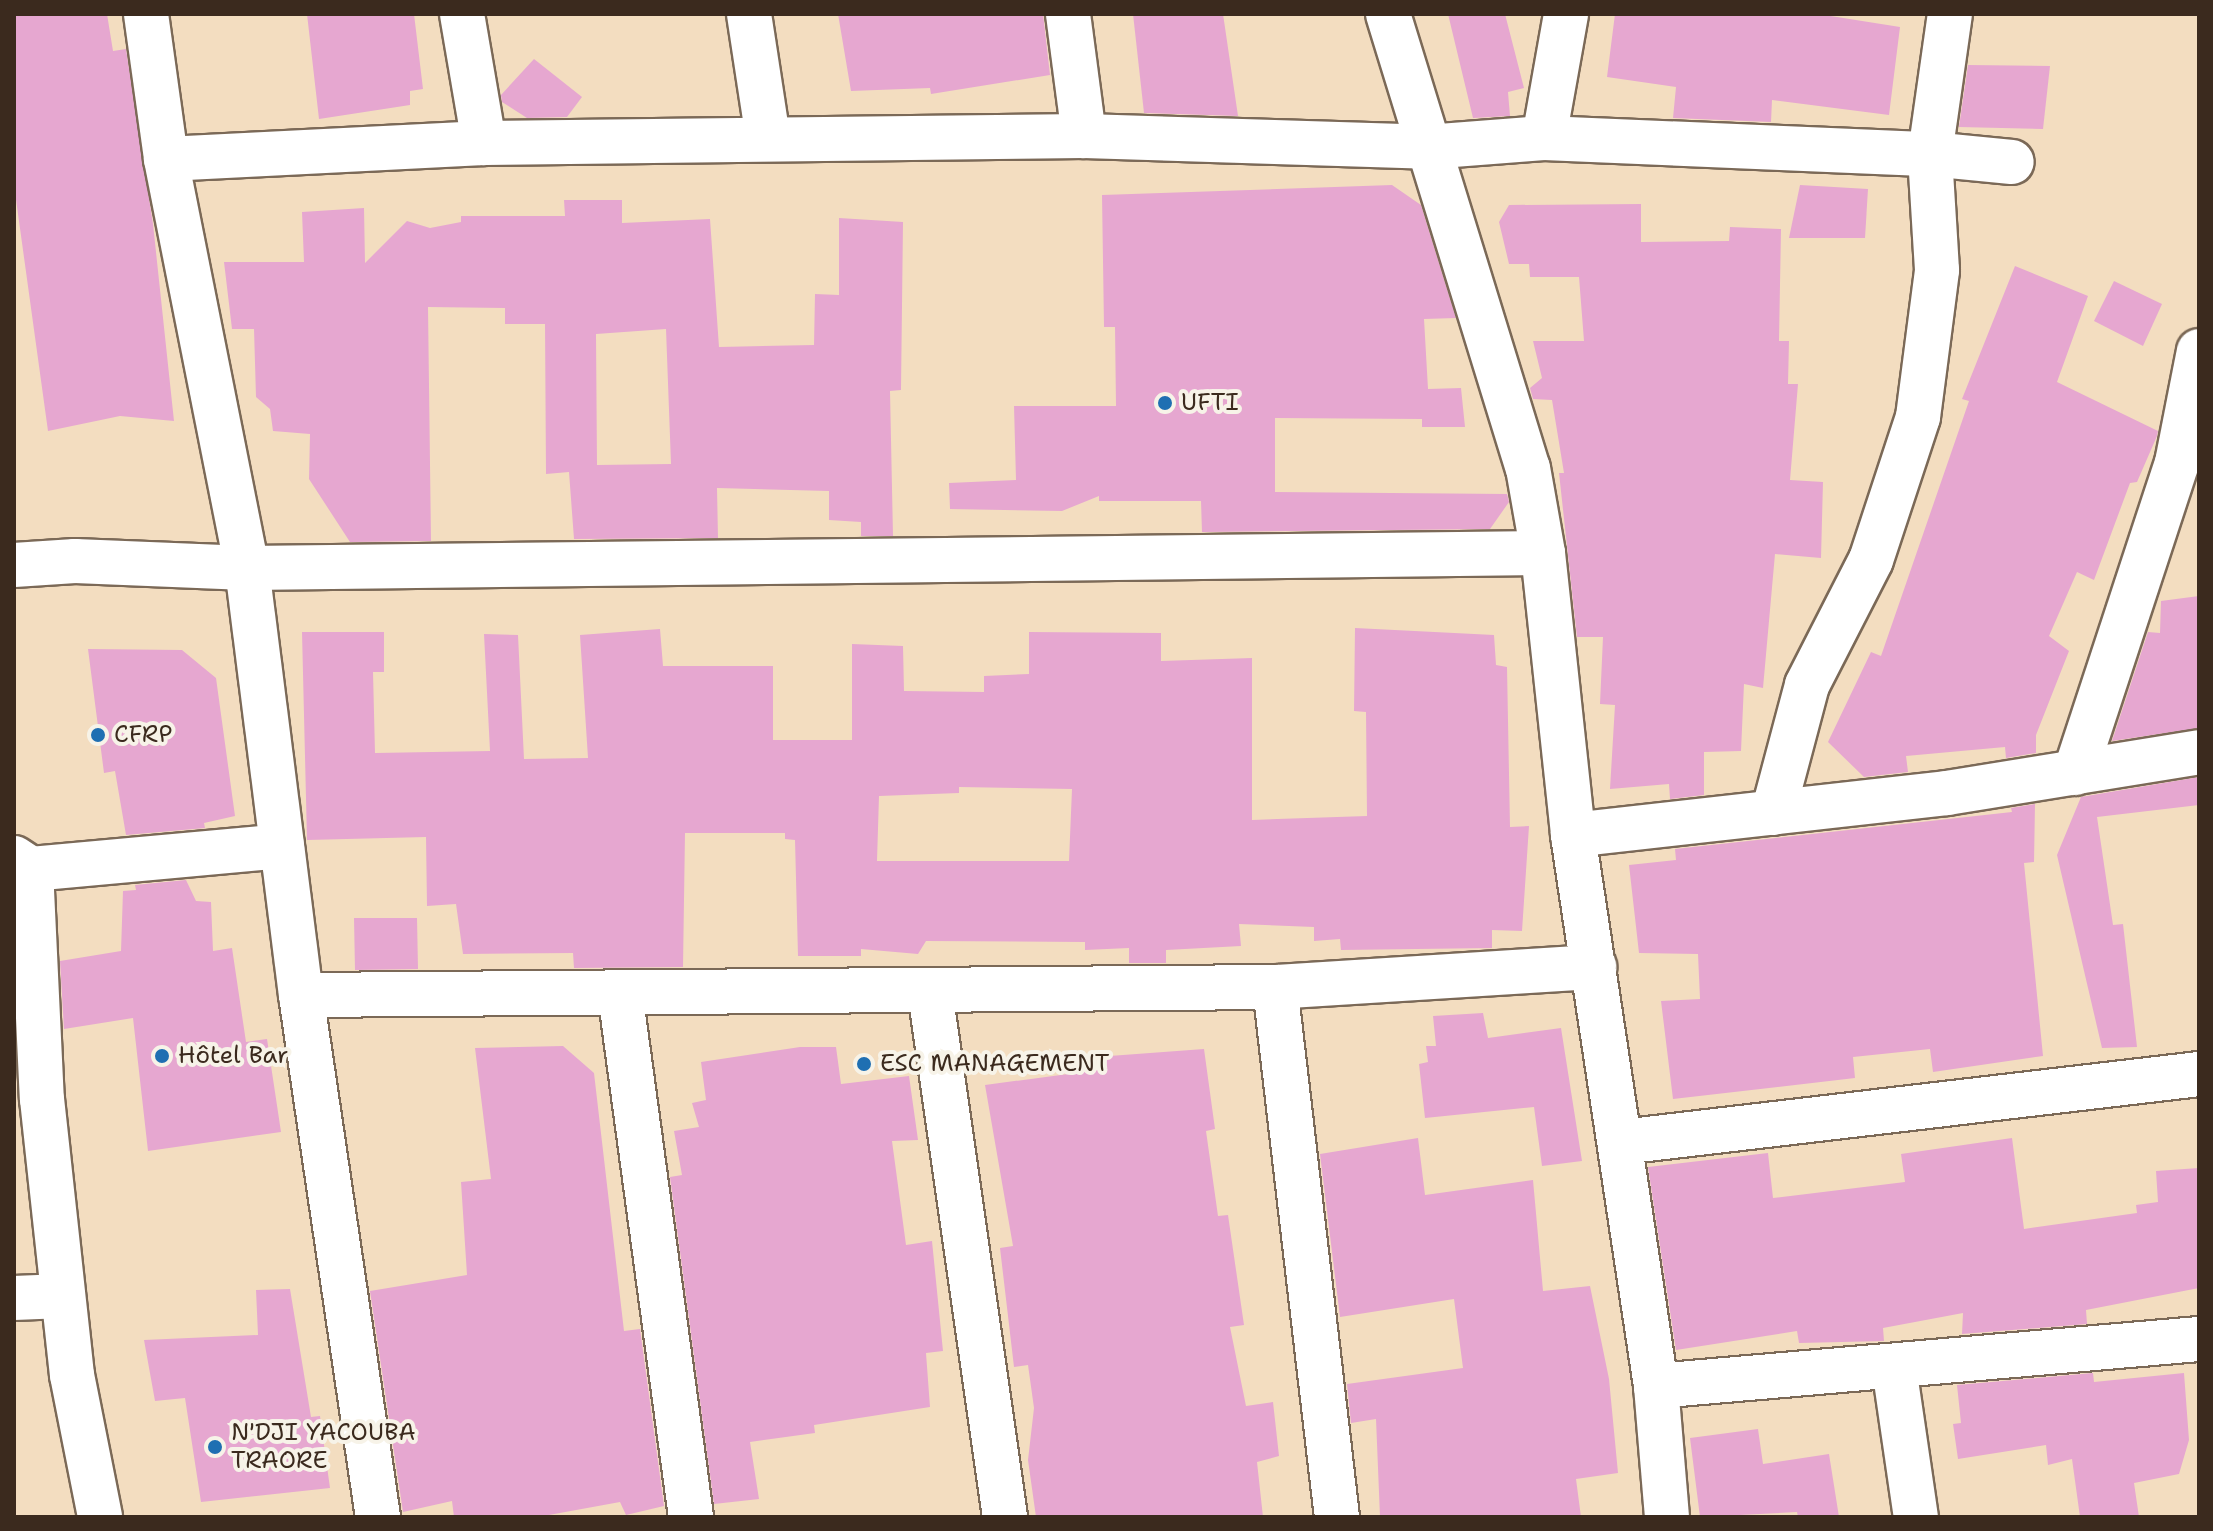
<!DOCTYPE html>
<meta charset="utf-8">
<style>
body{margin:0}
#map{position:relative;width:2213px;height:1531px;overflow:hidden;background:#f3ddc0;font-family:"Shantell Sans",sans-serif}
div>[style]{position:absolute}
.building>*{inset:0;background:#e6a7d0}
.roads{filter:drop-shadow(2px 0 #7b6957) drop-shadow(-2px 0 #7b6957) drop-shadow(0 2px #7b6957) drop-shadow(0 -2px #7b6957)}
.minor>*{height:44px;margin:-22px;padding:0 22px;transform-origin:22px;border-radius:22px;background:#fff}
.dots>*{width:22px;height:22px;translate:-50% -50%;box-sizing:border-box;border:4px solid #f7f3e8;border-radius:50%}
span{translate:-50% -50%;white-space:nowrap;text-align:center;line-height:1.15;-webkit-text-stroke:8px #f7f3e8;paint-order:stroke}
.poi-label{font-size:24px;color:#3b2a1e}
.left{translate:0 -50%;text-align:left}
.frame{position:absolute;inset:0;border:16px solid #3b2a1e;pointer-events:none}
</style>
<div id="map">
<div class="building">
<i style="clip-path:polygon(14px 14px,107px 14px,113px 51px,126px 49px,153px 224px,174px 421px,120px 416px,48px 431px,14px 185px)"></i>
<i style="clip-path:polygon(307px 14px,414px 14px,423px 89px,410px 91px,410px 105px,319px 119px)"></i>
<i style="clip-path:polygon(838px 14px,1043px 14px,1050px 75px,931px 94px,930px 88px,851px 91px)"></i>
<i style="clip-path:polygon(1133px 14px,1223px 14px,1238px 116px,1144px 113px)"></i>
<i style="clip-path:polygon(1448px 14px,1505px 14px,1524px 88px,1508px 92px,1510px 116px,1473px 118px)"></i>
<i style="clip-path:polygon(1615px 14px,1818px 14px,1900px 27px,1889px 115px,1772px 100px,1771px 122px,1673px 118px,1676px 87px,1607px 77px)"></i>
<i style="clip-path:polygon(534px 59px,582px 97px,567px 117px,527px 118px,502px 102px,501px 95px)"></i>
<i style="clip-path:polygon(1968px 65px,2050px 66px,2043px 129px,1959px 127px)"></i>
<i style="clip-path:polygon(1392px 185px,1421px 205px,1456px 318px,1424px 319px,1428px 389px,1461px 388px,1465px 427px,1422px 427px,1422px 419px,1275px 418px,1275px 492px,1507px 494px,1509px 502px,1490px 529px,1202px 532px,1201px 501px,1099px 501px,1099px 496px,1062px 511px,950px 509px,949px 483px,1016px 480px,1014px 406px,1116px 406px,1115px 327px,1104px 327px,1102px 195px)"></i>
<i style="clip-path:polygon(1800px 185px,1868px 189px,1865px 238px,1789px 238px)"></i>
<i style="clip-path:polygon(evenodd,564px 200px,622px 200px,622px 223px,710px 219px,719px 347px,814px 345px,815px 294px,839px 295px,839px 218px,903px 222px,901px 390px,890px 391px,893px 536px,861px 536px,861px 522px,829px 520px,829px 491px,717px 488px,718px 538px,574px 539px,569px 472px,546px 474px,545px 324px,505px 324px,505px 308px,428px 307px,431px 541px,350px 542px,309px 479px,310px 434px,273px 431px,270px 409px,256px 397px,254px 329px,232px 329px,224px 262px,304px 262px,302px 212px,364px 208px,365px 263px,407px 221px,430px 228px,461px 222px,461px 216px,565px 216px,564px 200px,666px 329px,671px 464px,597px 465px,596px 334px,666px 329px)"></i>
<i style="clip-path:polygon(1641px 204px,1641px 242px,1729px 241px,1730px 227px,1781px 229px,1779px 341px,1789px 341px,1788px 384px,1798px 384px,1790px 480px,1823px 482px,1821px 558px,1775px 554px,1763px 688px,1744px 684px,1741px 751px,1704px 752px,1704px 795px,1670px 799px,1669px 784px,1610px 789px,1615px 705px,1600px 704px,1603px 637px,1577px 637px,1559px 473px,1564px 473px,1552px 400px,1533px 399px,1530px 388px,1542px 378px,1533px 341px,1584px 341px,1579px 277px,1530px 277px,1529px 264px,1509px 264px,1499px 222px,1509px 205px)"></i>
<i style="clip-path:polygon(2015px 266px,2088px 296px,2057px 382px,2158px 431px,2157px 436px,2137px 482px,2130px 483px,2094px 580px,2077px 572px,2049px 636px,2069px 651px,2036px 735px,2036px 753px,2006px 758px,2005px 747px,1906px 756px,1908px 772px,1864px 777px,1828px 742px,1871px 652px,1881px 656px,1969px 401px,1962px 399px)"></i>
<i style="clip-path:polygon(2114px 281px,2162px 304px,2143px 346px,2094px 321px)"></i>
<i style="clip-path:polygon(2199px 596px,2199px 728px,2112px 741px,2148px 632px,2160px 633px,2161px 601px)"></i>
<i style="clip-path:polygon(evenodd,1355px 628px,1494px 635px,1496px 665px,1507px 667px,1510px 827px,1529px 826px,1522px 931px,1492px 930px,1492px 948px,1341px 950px,1340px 939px,1314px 941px,1314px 927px,1239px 924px,1241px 946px,1166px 950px,1166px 963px,1129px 963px,1129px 948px,1085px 950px,1085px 942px,926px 941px,918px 954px,861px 949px,861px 956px,798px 956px,795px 840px,785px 839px,785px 833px,685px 833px,683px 967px,574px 968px,573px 953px,463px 954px,456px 904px,427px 906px,426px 837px,307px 840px,302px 632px,384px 632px,384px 672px,373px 672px,375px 753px,490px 751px,484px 634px,518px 635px,524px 759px,588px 758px,580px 635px,660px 629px,663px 666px,773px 666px,773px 740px,852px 740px,852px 644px,903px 646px,904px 691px,984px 692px,984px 676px,1029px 674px,1029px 632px,1161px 633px,1161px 661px,1252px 658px,1252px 820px,1367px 816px,1366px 712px,1354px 711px,1355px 628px,959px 787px,1072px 789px,1069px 861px,877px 861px,879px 796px,959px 793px,959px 787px)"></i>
<i style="clip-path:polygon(88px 649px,182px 650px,216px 678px,235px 816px,204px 823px,205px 828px,126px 835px,115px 771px,104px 773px)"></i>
<i style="clip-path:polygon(2199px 777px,2199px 805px,2097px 817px,2113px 925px,2123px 924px,2137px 1047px,2102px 1048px,2057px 855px,2081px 797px)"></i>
<i style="clip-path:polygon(2035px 804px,2034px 862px,2024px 863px,2043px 1056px,1933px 1072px,1930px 1049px,1853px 1057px,1855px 1078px,1673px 1099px,1661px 1001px,1700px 999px,1698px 954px,1639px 953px,1629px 865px,1676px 860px,1675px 849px,2012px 812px,2011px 808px)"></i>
<i style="clip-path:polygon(186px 880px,196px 901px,211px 902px,213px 951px,232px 948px,246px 1042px,267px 1039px,281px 1132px,148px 1151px,133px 1018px,64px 1029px,60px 961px,121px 951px,123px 891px,136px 890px,135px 885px)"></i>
<i style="clip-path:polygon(354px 918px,417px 918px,418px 969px,355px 970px)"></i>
<i style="clip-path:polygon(1483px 1013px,1488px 1038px,1561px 1028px,1582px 1161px,1542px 1166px,1534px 1107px,1425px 1118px,1419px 1064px,1428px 1062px,1426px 1046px,1436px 1046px,1433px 1016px)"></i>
<i style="clip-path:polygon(563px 1046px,594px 1073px,624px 1331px,640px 1329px,664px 1506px,626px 1515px,620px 1502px,538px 1517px,454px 1517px,452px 1501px,403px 1512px,370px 1291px,467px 1275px,461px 1182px,491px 1179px,475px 1048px)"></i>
<i style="clip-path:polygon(800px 1047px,836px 1047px,841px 1084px,909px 1076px,918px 1140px,892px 1141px,906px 1245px,932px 1241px,943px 1351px,926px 1353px,930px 1407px,814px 1425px,815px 1433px,750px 1442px,759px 1499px,714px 1504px,670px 1177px,682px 1175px,674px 1131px,699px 1127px,692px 1103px,706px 1100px,701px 1062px)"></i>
<i style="clip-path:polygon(1204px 1049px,1215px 1129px,1206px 1131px,1218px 1216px,1228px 1215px,1244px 1325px,1230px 1327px,1246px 1406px,1273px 1402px,1279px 1456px,1257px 1462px,1263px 1517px,1036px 1517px,1028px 1460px,1034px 1408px,1028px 1365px,1014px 1367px,1000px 1248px,1013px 1246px,985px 1085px,1098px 1070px,1096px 1057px)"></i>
<i style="clip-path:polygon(1418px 1138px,1425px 1195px,1533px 1180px,1543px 1291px,1590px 1286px,1609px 1379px,1618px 1473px,1576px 1479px,1581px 1517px,1380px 1517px,1376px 1419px,1351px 1423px,1347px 1384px,1463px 1368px,1454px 1299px,1340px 1317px,1320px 1154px)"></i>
<i style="clip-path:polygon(2012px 1138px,2024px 1229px,2137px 1213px,2136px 1205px,2158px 1202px,2156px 1171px,2199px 1168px,2199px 1288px,2086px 1310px,2087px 1324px,1962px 1334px,1963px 1313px,1883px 1328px,1884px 1341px,1799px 1343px,1797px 1331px,1676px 1350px,1648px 1167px,1768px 1153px,1773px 1198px,1905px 1182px,1901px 1154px)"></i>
<i style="clip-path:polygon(290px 1289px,311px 1417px,320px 1416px,330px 1488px,201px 1502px,185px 1398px,155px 1401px,144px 1340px,258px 1335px,256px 1290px)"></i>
<i style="clip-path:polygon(2093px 1373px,2094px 1382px,2184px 1373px,2189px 1440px,2179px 1474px,2134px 1483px,2139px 1517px,2080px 1517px,2072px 1459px,2048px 1465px,2046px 1445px,1958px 1459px,1953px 1424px,1961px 1423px,1957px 1385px)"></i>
<i style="clip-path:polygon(1758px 1429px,1763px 1464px,1829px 1454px,1839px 1517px,1798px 1517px,1797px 1512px,1700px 1517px,1690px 1438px)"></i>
</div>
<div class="roads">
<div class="minor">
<i style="left:146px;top:14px;width:146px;rotate:82.1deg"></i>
<i style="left:166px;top:159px;width:417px;rotate:78.8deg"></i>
<i style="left:247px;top:568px;width:430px;rotate:82.8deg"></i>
<i style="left:301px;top:995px;width:528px;rotate:81.61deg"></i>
<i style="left:462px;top:14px;width:131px;rotate:80.3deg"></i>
<i style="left:749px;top:14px;width:125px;rotate:81.3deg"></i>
<i style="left:1068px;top:14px;width:123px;rotate:82.5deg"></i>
<i style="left:1388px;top:14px;width:475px;rotate:72.9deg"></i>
<i style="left:1528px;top:468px;width:86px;rotate:80deg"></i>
<i style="left:1543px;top:553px;width:284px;rotate:83.9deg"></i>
<i style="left:1573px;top:835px;width:557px;rotate:81.43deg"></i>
<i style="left:1656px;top:1386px;width:131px;rotate:85.2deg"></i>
<i style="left:1544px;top:138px;width:126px;rotate:-79.9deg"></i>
<i style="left:166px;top:159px;width:318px;rotate:-2.9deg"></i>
<i style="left:484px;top:143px;width:600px;rotate:-0.67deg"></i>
<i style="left:1084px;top:136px;width:343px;rotate:1.8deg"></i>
<i style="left:1427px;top:147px;width:117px;rotate:-4.4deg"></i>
<i style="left:1544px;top:138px;width:386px;rotate:2.4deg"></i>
<i style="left:1930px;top:154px;width:82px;rotate:5.6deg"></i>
<i style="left:14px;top:565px;width:61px;rotate:-3.8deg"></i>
<i style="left:75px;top:561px;width:172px;rotate:2.3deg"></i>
<i style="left:247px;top:568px;width:1296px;rotate:-0.66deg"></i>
<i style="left:2075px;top:773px;width:326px;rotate:-71.8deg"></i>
<i style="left:2177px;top:463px;width:114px;rotate:-78.9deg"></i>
<i style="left:1773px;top:813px;width:132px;rotate:-75.1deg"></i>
<i style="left:1807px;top:685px;width:140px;rotate:-62.9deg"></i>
<i style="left:1871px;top:560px;width:151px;rotate:-71.8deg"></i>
<i style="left:1918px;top:417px;width:148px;rotate:-82.6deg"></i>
<i style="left:1937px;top:270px;width:116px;rotate:-93.5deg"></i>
<i style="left:1930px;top:154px;width:141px;rotate:-81.9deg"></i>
<i style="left:1573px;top:835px;width:376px;rotate:-6.4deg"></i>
<i style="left:1947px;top:793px;width:255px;rotate:-9.2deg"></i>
<i style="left:14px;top:858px;width:20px;rotate:33deg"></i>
<i style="left:31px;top:869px;width:230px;rotate:87.3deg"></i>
<i style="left:42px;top:1099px;width:278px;rotate:83.8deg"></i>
<i style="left:72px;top:1375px;width:145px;rotate:78.8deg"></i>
<i style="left:31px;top:869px;width:252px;rotate:-5.2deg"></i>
<i style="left:1275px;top:987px;width:534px;rotate:83.33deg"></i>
<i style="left:930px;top:992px;width:530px;rotate:81.87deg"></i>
<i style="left:620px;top:993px;width:529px;rotate:82.28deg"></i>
<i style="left:301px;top:995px;width:974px;rotate:-0.47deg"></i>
<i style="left:1275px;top:987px;width:320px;rotate:-3.6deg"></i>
<i style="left:1622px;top:1142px;width:581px;rotate:-6.72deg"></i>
<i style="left:14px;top:1298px;width:49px;rotate:-2.3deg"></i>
<i style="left:1894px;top:1367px;width:152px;rotate:81.7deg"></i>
<i style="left:1656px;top:1386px;width:545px;rotate:-4.95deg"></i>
</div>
</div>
<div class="dots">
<i style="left:1165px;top:403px;background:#1f6fb2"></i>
<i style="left:98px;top:735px;background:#1f6fb2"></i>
<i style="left:162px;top:1056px;background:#1f6fb2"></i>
<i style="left:864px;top:1064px;background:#1f6fb2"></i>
<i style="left:215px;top:1447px;background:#1f6fb2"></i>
</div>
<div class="poi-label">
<span class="left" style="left:1181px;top:403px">UFTI</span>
<span class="left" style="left:114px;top:735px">CFRP</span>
<span class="left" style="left:178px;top:1056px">Hôtel Bar</span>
<span class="left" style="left:880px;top:1064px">ESC MANAGEMENT</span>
<span class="left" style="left:231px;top:1447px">N'DJI YACOUBA<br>TRAORE</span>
</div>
<div class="frame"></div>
</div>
